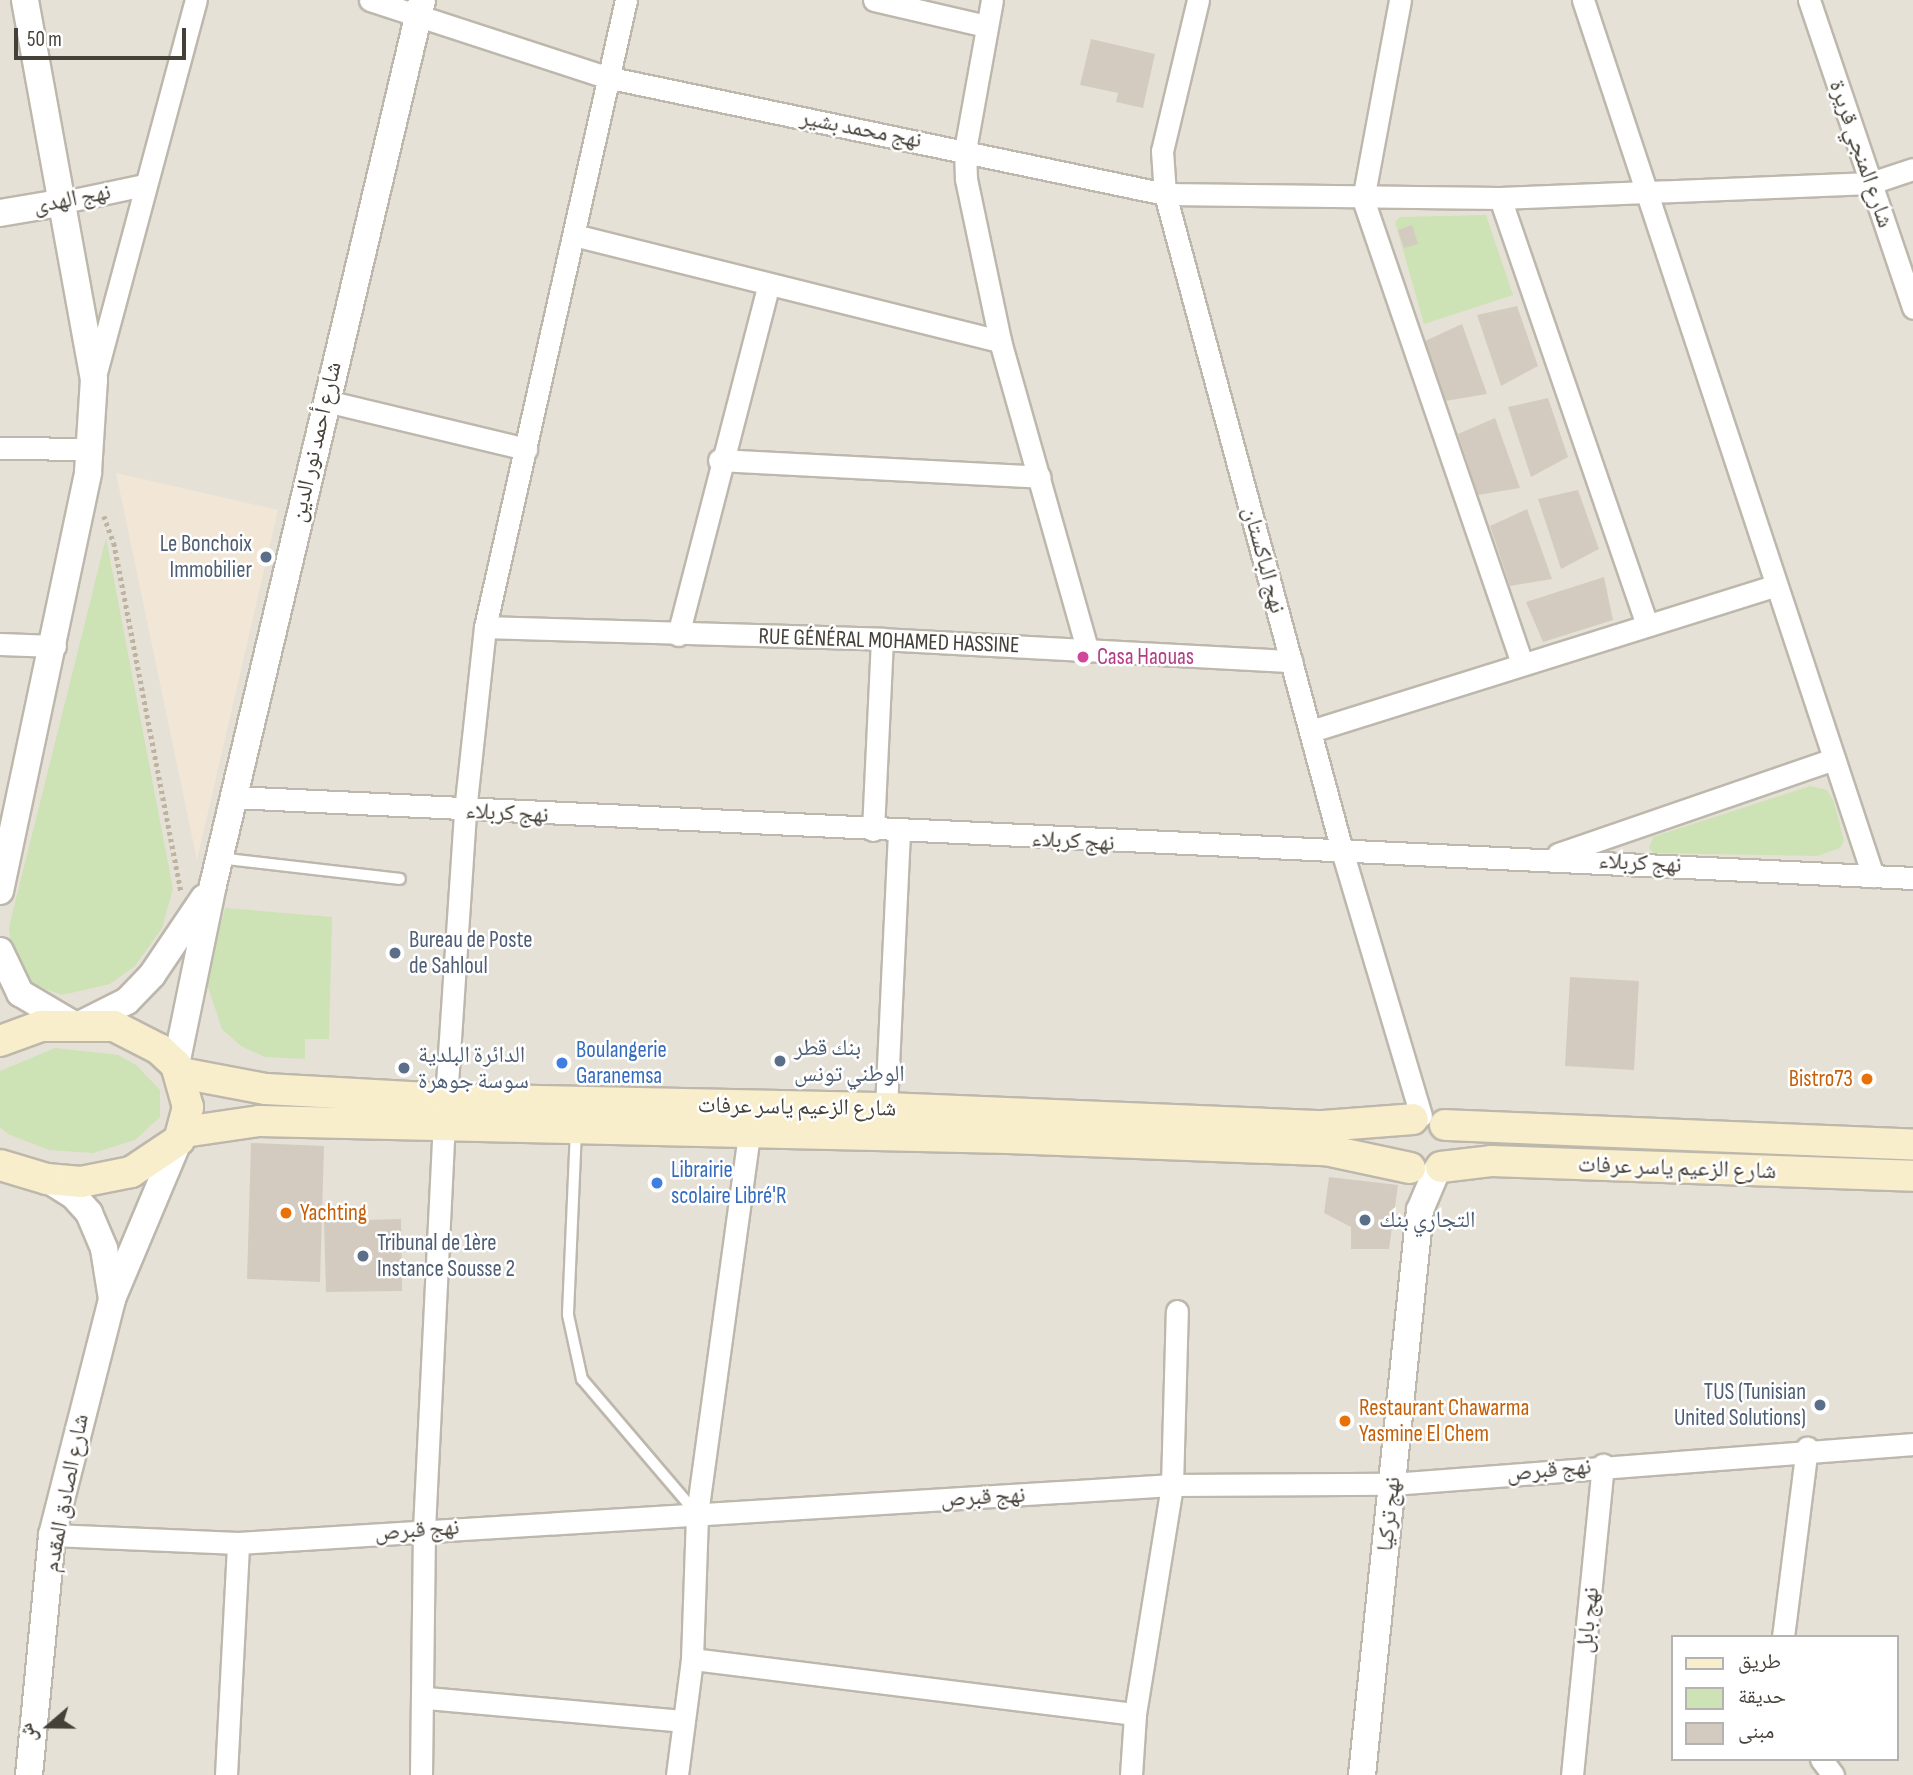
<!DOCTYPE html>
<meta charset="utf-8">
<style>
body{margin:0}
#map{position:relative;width:1913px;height:1775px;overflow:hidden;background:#f2efe8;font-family:"Sofia Sans Condensed","Noto Naskh Arabic",sans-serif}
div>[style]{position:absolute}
.residential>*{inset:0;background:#e6e1d7}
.commercial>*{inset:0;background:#f2e6d6}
.green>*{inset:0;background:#cde2b5}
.building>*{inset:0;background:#d3cbbf}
.path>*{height:4.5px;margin-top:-2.25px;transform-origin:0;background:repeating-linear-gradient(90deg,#bdb39f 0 3.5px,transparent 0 7px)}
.roads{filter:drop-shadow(2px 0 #bdb7ac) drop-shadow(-2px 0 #bdb7ac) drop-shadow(0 2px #bdb7ac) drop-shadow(0 -2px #bdb7ac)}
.service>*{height:10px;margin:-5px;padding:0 5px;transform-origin:5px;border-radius:5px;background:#fff}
.minor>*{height:21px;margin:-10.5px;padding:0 10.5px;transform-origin:10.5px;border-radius:10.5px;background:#fff}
.tertiary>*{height:26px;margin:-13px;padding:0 13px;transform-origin:13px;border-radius:13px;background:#fff}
.secondary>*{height:30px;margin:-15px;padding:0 15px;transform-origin:15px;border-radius:15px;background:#f9eecc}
.dots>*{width:19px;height:19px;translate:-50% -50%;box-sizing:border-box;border:4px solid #fff;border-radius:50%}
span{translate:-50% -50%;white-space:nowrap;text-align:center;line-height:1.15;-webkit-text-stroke:5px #fff;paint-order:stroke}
.street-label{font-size:23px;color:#454038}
.service-label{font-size:23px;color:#4e5e75}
.right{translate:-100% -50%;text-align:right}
.left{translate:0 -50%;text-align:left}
.hotel-label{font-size:23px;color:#b23c85}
.shop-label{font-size:23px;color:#366cbe}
.food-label{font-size:23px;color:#c56008}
.legend{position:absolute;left:1671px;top:1635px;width:228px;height:126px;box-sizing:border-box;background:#fff;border:2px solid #b5b3af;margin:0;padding:9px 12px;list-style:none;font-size:21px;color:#454038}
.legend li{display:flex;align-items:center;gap:14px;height:35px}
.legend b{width:35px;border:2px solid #b5b3af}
.north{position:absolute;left:14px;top:1691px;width:70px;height:70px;-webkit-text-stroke:5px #fff;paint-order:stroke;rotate:250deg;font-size:19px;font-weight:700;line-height:28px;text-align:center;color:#454038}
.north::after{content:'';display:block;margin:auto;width:24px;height:32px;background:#454038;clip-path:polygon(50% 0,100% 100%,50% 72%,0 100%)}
.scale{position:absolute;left:14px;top:28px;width:172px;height:32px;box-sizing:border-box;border:4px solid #454038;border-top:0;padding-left:9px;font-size:21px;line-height:24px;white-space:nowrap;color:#454038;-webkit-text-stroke:5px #fff;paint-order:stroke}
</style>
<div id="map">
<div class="residential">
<i style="clip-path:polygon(evenodd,0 0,1913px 0,1913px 1775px,0 1775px,0 0,1673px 1637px,1897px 1637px,1897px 1759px,1673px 1759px,1673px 1637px)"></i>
</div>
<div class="commercial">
<i style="clip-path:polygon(116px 473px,278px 510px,197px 860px)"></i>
</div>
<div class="green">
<i style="clip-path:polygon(1486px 215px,1513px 295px,1424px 324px,1395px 222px,1400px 217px)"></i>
<i style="clip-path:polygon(106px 538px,173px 889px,162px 928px,135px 966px,110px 984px,62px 995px,36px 986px,23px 972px,11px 950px,9px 927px)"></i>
<i style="clip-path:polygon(1810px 786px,1827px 790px,1834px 802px,1844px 841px,1840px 848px,1817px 856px,1654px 853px,1649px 848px,1653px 837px)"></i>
<i style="clip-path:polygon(225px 908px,332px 917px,329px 1039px,305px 1039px,305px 1059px,265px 1057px,241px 1046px,222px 1029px,206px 981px)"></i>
<i style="clip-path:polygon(55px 1048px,118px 1055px,136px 1065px,160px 1090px,160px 1117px,135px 1140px,93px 1153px,49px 1150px,8px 1134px,0 1127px,0 1071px)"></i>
</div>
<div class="building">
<i style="clip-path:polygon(1091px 39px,1155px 54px,1143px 108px,1116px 102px,1118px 93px,1080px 85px)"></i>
<i style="clip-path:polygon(1412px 225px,1418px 244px,1404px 248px,1398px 230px)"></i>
<i style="clip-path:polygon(1517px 306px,1538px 366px,1501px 386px,1477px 315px)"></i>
<i style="clip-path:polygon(1462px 324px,1487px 394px,1445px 401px,1425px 341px)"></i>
<i style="clip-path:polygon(1548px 398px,1568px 457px,1531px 477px,1508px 407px)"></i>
<i style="clip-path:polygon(1495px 418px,1520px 488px,1478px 495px,1458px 434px)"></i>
<i style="clip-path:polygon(1578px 490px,1599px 549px,1561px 569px,1538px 499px)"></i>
<i style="clip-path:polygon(1527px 509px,1552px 579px,1510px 586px,1490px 526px)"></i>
<i style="clip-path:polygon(1604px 577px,1613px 620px,1543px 642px,1526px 602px)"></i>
<i style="clip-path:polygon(1570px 977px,1639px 981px,1634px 1070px,1565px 1066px)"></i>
<i style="clip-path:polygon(251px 1143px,324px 1146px,320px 1282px,247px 1279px)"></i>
<i style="clip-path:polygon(1329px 1177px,1398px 1185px,1389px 1249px,1351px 1249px,1351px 1227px,1324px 1213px)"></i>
<i style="clip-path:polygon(401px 1219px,402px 1291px,326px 1292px,324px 1221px)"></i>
</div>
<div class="path">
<i style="left:104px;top:516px;width:29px;rotate:70deg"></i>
<i style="left:114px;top:543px;width:354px;rotate:79.1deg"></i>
</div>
<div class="roads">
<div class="service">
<i style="left:219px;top:858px;width:182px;rotate:6.6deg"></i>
<i style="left:576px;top:1130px;width:185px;rotate:92.5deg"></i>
<i style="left:568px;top:1315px;width:66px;rotate:77.7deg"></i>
<i style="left:582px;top:1379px;width:177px;rotate:49.6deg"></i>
</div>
<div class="minor">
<i style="left:370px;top:0;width:248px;rotate:18.1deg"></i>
<i style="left:606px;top:77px;width:571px;rotate:11.82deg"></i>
<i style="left:1165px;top:194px;width:335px;rotate:0.7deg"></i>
<i style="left:1500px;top:198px;width:371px;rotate:-2.3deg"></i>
<i style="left:1871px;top:183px;width:44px;rotate:-18.4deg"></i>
<i style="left:874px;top:0;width:115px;rotate:13.1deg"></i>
<i style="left:992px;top:0;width:152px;rotate:100.2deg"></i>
<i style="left:965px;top:150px;width:29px;rotate:88deg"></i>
<i style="left:966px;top:179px;width:166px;rotate:78.1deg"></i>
<i style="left:1000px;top:341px;width:319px;rotate:74.2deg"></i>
<i style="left:1198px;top:0;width:155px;rotate:103.4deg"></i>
<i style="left:1162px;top:151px;width:43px;rotate:86deg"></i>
<i style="left:1165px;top:194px;width:684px;rotate:74.91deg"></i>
<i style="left:1343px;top:854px;width:273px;rotate:73.4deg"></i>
<i style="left:1400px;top:0;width:202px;rotate:100.5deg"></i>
<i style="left:1363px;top:199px;width:490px;rotate:71.1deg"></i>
<i style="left:1583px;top:0;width:923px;rotate:71.68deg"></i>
<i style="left:1809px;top:0;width:325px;rotate:71.3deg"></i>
<i style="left:1500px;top:198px;width:449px;rotate:71deg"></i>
<i style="left:59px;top:203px;width:87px;rotate:-12deg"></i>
<i style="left:578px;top:236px;width:435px;rotate:14deg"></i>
<i style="left:94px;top:380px;width:393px;rotate:-75deg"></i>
<i style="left:326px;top:401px;width:206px;rotate:13.5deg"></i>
<i style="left:0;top:448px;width:89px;rotate:0.6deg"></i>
<i style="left:719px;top:460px;width:321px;rotate:3deg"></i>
<i style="left:485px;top:627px;width:397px;rotate:1.7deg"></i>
<i style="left:882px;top:639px;width:410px;rotate:3.1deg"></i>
<i style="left:678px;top:635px;width:360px;rotate:-75.5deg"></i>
<i style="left:0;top:644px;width:55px;rotate:2.1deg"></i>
<i style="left:1311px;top:731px;width:487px;rotate:-17.4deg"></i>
<i style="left:233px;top:797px;width:1682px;rotate:2.76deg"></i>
<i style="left:873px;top:830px;width:191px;rotate:-87.3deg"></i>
<i style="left:1558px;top:854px;width:292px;rotate:-19deg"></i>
<i style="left:446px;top:1099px;width:289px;rotate:-86.2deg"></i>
<i style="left:465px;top:811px;width:185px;rotate:-83.8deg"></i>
<i style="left:485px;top:627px;width:643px;rotate:-77.33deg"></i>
<i style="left:886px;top:1108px;width:277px;rotate:-87.3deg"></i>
<i style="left:52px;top:1535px;width:186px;rotate:2.5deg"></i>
<i style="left:238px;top:1543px;width:936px;rotate:-3.55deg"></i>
<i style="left:1172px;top:1485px;width:220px;rotate:-0.3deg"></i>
<i style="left:1392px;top:1484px;width:523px;rotate:-4.39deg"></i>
<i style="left:1783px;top:1637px;width:191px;rotate:-82.8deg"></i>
<i style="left:692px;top:1659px;width:446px;rotate:7.1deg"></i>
<i style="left:426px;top:1698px;width:258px;rotate:5.1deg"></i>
<i style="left:1821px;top:1759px;width:20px;rotate:53deg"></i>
<i style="left:226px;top:1775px;width:232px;rotate:-87deg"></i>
<i style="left:421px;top:1775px;width:246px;rotate:-89.3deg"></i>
<i style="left:424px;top:1529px;width:402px;rotate:-87.2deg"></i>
<i style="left:677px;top:1775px;width:117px;rotate:-82.6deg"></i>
<i style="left:692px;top:1659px;width:145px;rotate:-88deg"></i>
<i style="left:697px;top:1514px;width:384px;rotate:-82.2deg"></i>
<i style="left:1131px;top:1775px;width:61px;rotate:-86.2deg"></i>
<i style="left:1135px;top:1714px;width:232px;rotate:-80.8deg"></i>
<i style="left:1172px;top:1485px;width:174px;rotate:-88.4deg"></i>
<i style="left:1572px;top:1775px;width:312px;rotate:-84.3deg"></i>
</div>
<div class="tertiary">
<i style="left:0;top:213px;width:60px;rotate:-9.6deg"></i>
<i style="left:0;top:891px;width:428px;rotate:-78.1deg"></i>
<i style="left:88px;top:472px;width:92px;rotate:-86.3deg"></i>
<i style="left:94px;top:380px;width:386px;rotate:-100.3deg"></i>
<i style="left:0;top:951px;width:47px;rotate:64.5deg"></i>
<i style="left:20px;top:993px;width:59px;rotate:30.5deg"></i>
<i style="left:83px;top:1023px;width:49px;rotate:-26.6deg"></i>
<i style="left:127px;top:1001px;width:36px;rotate:-46deg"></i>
<i style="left:152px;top:975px;width:93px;rotate:-56deg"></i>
<i style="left:176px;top:1065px;width:184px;rotate:-78.4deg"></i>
<i style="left:213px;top:885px;width:909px;rotate:-76.71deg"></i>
<i style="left:47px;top:1179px;width:31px;rotate:32deg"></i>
<i style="left:73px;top:1195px;width:24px;rotate:48deg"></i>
<i style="left:89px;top:1213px;width:39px;rotate:67deg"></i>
<i style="left:104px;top:1249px;width:51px;rotate:80.9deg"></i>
<i style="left:29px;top:1775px;width:241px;rotate:-84.5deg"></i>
<i style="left:52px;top:1535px;width:244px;rotate:-75.7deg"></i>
<i style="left:112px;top:1299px;width:173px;rotate:-67.2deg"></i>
<i style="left:1362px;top:1775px;width:568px;rotate:-84.14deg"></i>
<i style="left:1420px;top:1210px;width:43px;rotate:-67deg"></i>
</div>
<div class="secondary">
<i style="left:0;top:1041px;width:44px;rotate:-20.1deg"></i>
<i style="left:41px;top:1026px;width:73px"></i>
<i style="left:114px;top:1026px;width:51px;rotate:27.1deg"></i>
<i style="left:159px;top:1049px;width:23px;rotate:43deg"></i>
<i style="left:176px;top:1065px;width:44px;rotate:74.1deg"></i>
<i style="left:188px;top:1107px;width:34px;rotate:105deg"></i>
<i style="left:179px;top:1140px;width:58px;rotate:146.3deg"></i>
<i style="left:131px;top:1172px;width:51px;rotate:168.7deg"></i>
<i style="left:81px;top:1182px;width:34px;rotate:-175deg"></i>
<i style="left:47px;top:1179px;width:49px;rotate:-163.4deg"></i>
<i style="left:181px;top:1073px;width:86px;rotate:10.7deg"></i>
<i style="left:266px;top:1089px;width:180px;rotate:3.2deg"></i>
<i style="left:446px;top:1099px;width:440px;rotate:1.2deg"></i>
<i style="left:886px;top:1108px;width:437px;rotate:2.4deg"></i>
<i style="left:1323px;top:1126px;width:90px;rotate:-4.4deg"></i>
<i style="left:1445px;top:1125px;width:468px;rotate:2.4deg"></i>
<i style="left:184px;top:1132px;width:76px;rotate:-8.3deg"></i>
<i style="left:259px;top:1121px;width:749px;rotate:1.3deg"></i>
<i style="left:1008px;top:1138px;width:318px;rotate:2.2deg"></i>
<i style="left:1326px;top:1150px;width:86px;rotate:12.1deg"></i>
<i style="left:1441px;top:1167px;width:50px;rotate:-6.8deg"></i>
<i style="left:1491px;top:1161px;width:422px;rotate:2deg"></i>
</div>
</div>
<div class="dots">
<i style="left:266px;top:557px;background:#5c6f8a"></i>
<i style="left:1083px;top:657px;background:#d1479c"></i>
<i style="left:395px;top:953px;background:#5c6f8a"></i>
<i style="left:780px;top:1061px;background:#5c6f8a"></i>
<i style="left:562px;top:1063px;background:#3f7fe0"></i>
<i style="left:404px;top:1068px;background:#5c6f8a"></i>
<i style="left:1867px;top:1079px;background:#e8710a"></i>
<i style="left:657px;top:1183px;background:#3f7fe0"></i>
<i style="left:286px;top:1213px;background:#e8710a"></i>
<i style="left:1365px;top:1220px;background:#5c6f8a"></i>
<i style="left:363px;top:1256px;background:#5c6f8a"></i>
<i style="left:1820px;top:1405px;background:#5c6f8a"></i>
<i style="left:1345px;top:1421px;background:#e8710a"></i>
</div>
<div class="street-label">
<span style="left:861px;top:129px;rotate:11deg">نهج محمد بشير</span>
<span style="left:1861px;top:154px;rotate:71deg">شارع المنجي قريرة</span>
<span style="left:72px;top:199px;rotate:-11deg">نهج الهدى</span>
<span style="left:316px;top:442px;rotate:-77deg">شارع أحمد نور الدين</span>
<span style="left:1264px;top:560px;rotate:75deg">نهج الباكستان</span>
<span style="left:889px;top:641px;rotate:2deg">RUE GÉNÉRAL MOHAMED HASSINE</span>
<span style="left:507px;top:813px;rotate:3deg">نهج كربلاء</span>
<span style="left:1073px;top:841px;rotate:3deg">نهج كربلاء</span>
<span style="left:1640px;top:863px;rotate:3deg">نهج كربلاء</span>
<span style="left:797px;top:1107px;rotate:1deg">شارع الزعيم ياسر عرفات</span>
<span style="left:1677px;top:1168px;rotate:2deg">شارع الزعيم ياسر عرفات</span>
<span style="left:1549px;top:1470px;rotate:-5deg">نهج قبرص</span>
<span style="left:66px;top:1493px;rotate:-79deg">شارع الصادق المقدم</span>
<span style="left:983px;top:1497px;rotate:-3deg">نهج قبرص</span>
<span style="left:1389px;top:1514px;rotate:-84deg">نهج تركيا</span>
<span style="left:417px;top:1530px;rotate:-4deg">نهج قبرص</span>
<span style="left:1588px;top:1620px;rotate:-84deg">نهج بابل</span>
</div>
<div class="service-label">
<span class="right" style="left:252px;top:557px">Le Bonchoix<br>Immobilier</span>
<span class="left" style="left:409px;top:953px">Bureau de Poste<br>de Sahloul</span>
<span class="left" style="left:794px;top:1061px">بنك قطر<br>الوطني تونس</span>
<span class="left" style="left:418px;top:1068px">الدائرة البلدية<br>سوسة جوهرة</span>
<span class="left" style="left:1379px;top:1220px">التجاري بنك</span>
<span class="left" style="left:377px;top:1256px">Tribunal de 1ère<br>Instance Sousse 2</span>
<span class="right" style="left:1806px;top:1405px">TUS (Tunisian<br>United Solutions)</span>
</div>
<div class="hotel-label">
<span class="left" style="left:1097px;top:657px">Casa Haouas</span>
</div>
<div class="shop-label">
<span class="left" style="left:576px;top:1063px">Boulangerie<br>Garanemsa</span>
<span class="left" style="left:671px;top:1183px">Librairie<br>scolaire Libré'R</span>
</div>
<div class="food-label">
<span class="right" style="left:1853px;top:1079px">Bistro73</span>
<span class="left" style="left:300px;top:1213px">Yachting</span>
<span class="left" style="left:1359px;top:1421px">Restaurant Chawarma<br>Yasmine El Chem</span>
</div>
<ul class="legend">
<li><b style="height:9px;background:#f9eecc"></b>طريق</li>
<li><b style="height:19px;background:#cde2b5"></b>حديقة</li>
<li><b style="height:19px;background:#d3cbbf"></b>مبنى</li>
</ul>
<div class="north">ش</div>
<div class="scale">50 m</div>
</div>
